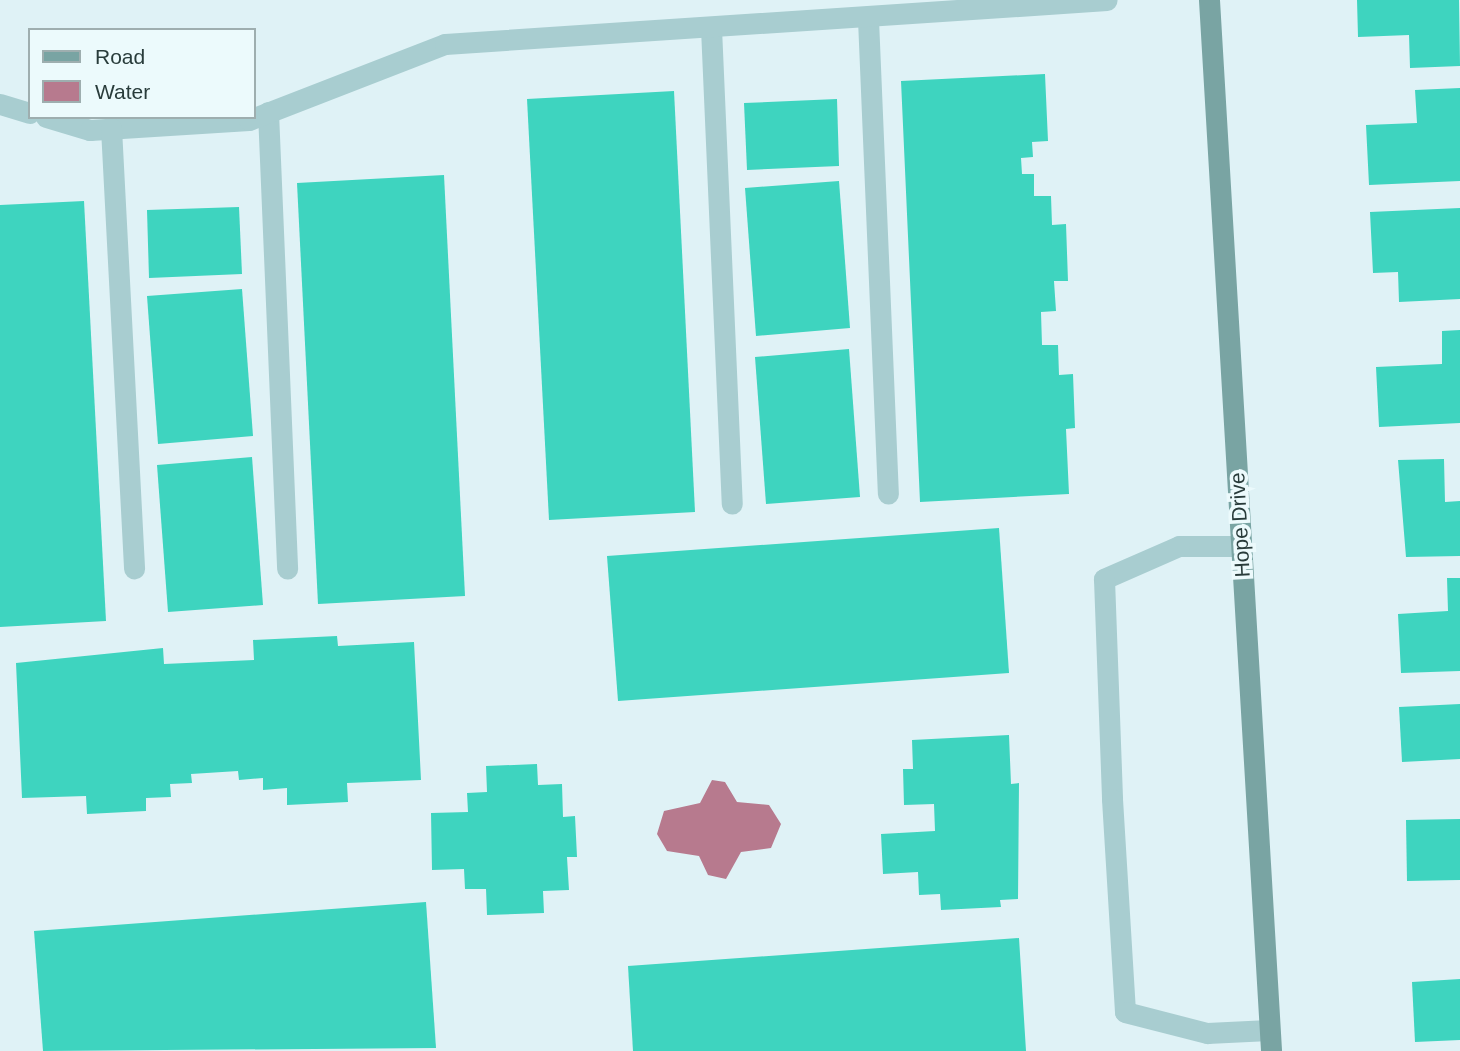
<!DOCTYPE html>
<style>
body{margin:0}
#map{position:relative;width:1460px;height:1051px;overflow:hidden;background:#dff2f6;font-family:Helvetica,sans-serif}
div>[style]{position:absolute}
.water>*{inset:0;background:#b77a8e}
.building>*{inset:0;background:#3ed4bf}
.lane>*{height:21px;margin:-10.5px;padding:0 10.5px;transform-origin:10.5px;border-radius:10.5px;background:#a8cdd0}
.secondary>*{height:21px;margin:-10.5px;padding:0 10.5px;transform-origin:10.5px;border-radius:10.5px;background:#79a4a3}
span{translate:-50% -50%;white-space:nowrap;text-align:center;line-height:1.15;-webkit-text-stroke:7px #ecfafc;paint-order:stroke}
.street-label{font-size:21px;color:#293c3b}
.legend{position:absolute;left:28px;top:28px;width:228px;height:91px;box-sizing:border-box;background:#ecfafc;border:2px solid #9eaeaf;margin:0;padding:9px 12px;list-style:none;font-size:21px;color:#293c3b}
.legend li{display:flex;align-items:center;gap:14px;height:35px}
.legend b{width:35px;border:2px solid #9eaeaf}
</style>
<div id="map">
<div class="water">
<i style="clip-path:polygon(712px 780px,725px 782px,737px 802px,769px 805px,781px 824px,771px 848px,741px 852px,726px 879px,708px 875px,699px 856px,667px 851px,657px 834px,664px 811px,700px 803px)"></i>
</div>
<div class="building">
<i style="clip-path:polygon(1357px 0,1459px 0,1460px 66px,1410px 68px,1409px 35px,1358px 37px)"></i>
<i style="clip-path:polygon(1045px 74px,1048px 141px,1032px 142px,1033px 157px,1021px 158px,1022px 174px,1034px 174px,1034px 196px,1051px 196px,1052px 225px,1066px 224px,1068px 281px,1054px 281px,1056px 311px,1041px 312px,1042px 345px,1058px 345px,1059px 375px,1073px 374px,1075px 428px,1066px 429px,1069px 494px,920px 502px,901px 81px)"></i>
<i style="clip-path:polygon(1460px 88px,1460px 181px,1369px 185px,1366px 125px,1417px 123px,1415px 90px)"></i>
<i style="clip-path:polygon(674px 91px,695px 512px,549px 520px,527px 99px)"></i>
<i style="clip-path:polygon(837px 99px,839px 166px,747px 170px,744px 103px)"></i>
<i style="clip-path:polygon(444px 175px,465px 596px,318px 604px,297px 183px)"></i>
<i style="clip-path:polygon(839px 181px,850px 328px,756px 336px,745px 188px)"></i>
<i style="clip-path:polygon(84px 201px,106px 621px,0 627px,0 205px)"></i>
<i style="clip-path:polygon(239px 207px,242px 274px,149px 278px,147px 210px)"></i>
<i style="clip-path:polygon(1460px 208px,1460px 299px,1399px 302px,1398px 272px,1373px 273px,1370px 212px)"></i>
<i style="clip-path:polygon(242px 289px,253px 436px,158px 444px,147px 296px)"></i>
<i style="clip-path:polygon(1460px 330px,1460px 423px,1379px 427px,1376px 367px,1442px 364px,1442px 331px)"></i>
<i style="clip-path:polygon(849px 349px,860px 497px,766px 504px,755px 357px)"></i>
<i style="clip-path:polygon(252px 457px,263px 605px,168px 612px,157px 465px)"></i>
<i style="clip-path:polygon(1444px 459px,1445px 502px,1460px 501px,1460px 556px,1406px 557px,1398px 460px)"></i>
<i style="clip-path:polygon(999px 528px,1009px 673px,618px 701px,607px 556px)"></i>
<i style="clip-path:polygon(1447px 578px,1460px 578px,1460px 671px,1401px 673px,1398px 614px,1448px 611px)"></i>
<i style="clip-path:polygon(337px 636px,338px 646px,414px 642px,421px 780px,347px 783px,348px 802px,287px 805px,287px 788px,263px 790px,263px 778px,239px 780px,238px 771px,191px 774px,192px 783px,170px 784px,171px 797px,146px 798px,146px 811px,87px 814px,86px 796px,22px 798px,16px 663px,163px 648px,164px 664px,254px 660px,253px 640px)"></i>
<i style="clip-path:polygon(1460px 704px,1460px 759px,1402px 762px,1399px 707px)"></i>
<i style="clip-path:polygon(1009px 735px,1011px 784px,1019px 783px,1018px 899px,1000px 900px,1001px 907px,941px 910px,940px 894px,919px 895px,918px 872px,883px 874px,881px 834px,935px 831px,934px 804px,904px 805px,903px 769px,913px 769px,912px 740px)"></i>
<i style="clip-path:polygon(537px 764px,538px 785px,562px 784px,563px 817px,575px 816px,577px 857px,567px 857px,569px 890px,543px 891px,544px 913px,487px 915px,486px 889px,465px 889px,464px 869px,432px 870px,431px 813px,468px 812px,467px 793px,487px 792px,486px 766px)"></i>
<i style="clip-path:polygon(1460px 819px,1460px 880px,1407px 881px,1406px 820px)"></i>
<i style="clip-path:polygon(426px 902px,436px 1048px,43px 1051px,34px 931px)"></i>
<i style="clip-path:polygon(1019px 938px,1026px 1051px,633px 1051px,628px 966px)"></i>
<i style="clip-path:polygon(1460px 979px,1460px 1040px,1415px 1042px,1412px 982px)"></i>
</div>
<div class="lane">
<i style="left:868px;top:19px;width:475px;rotate:87.6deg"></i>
<i style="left:711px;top:28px;width:476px;rotate:87.5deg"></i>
<i style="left:0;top:104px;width:31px;rotate:17deg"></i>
<i style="left:268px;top:112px;width:457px;rotate:87.6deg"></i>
<i style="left:46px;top:117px;width:46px;rotate:16.5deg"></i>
<i style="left:90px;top:130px;width:159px;rotate:-3.6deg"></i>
<i style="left:249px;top:120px;width:210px;rotate:-21.2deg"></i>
<i style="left:445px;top:44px;width:663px;rotate:-3.8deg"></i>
<i style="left:111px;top:128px;width:441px;rotate:87deg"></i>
<i style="left:1241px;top:546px;width:62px;rotate:180deg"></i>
<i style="left:1179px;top:546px;width:82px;rotate:156.3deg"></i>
<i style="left:1104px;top:579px;width:220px;rotate:87.9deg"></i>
<i style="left:1112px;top:799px;width:213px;rotate:86.5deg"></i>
<i style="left:1125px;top:1012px;width:85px;rotate:14.4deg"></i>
<i style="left:1207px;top:1033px;width:62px;rotate:-2.8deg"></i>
</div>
<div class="secondary">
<i style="left:1209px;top:0;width:1053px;rotate:86.62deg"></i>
</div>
<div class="street-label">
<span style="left:1240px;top:525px;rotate:-93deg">Hope Drive</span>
</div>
<ul class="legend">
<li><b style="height:9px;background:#79a4a3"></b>Road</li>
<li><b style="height:19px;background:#b77a8e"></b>Water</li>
</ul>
</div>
